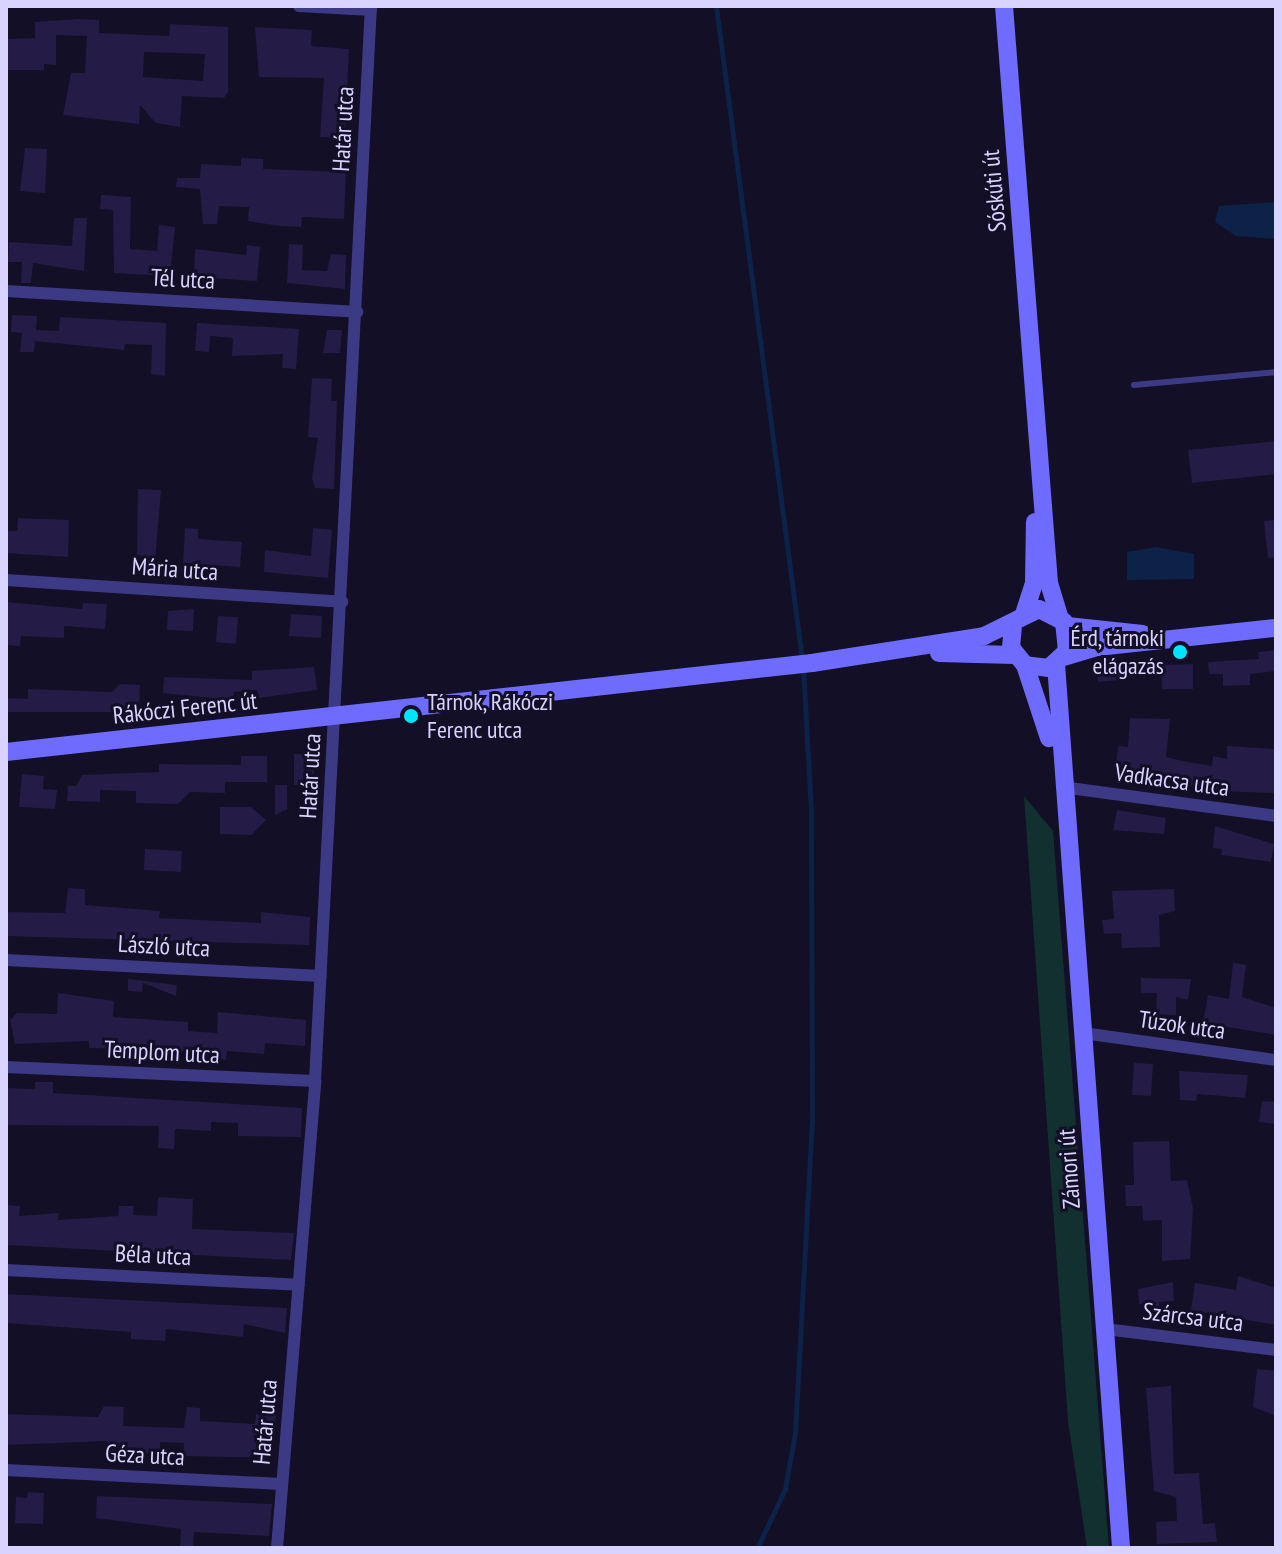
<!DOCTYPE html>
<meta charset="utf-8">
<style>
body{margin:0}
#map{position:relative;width:1282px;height:1554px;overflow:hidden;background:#130f26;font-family:"PT Sans Narrow",sans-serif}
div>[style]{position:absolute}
.green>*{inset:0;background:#12302f}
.water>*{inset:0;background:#0c2248}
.stream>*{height:5px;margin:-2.5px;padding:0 2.5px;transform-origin:2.5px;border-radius:2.5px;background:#0c2248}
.building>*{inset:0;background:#241b47}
.lane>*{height:6px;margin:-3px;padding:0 3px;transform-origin:3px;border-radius:3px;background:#3d3a85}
.street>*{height:12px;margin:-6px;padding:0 6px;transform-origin:6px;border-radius:6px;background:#3d3a85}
.secondary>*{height:18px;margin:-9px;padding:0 9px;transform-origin:9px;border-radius:9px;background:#6f6bff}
.dots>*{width:22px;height:22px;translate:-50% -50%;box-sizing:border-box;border:4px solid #130f26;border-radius:50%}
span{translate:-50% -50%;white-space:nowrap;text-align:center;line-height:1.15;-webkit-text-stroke:6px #130f26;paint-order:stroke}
.street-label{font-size:24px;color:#d9d4ff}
.poi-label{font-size:24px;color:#d9d4ff}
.right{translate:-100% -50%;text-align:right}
.left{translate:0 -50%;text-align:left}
.frame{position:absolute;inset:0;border:8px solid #d9d4ff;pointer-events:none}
</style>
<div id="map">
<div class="green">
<i style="clip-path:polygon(1024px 796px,1053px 831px,1109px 1548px,1087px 1548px,1068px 1421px)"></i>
</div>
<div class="water">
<i style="clip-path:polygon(1276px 202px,1276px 239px,1236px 236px,1215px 222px,1219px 206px)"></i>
<i style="clip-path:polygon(1156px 547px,1194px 554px,1194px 579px,1127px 580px,1127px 552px)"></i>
</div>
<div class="stream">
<i style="left:716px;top:6px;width:659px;rotate:82.5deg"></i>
<i style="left:757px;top:1548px;width:65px;rotate:-64.6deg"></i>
<i style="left:785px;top:1489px;width:57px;rotate:-79.9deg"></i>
<i style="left:795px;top:1433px;width:316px;rotate:-86.9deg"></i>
<i style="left:812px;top:1117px;width:306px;rotate:-90.2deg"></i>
<i style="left:811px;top:811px;width:142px;rotate:-93.2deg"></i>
</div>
<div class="building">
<i style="clip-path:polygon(evenodd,78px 19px,99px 20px,99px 33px,169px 36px,170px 24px,228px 27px,228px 92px,224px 98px,182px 96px,180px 127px,156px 123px,140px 105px,139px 124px,63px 115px,71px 73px,85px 73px,87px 36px,56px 35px,56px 65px,44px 64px,44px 70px,6px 70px,6px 39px,35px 38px,35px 22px,78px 19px,144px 52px,205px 54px,203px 81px,143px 77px,144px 52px)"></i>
<i style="clip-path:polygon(255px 27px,312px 30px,311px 46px,349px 49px,345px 138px,320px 137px,324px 78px,259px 77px)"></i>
<i style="clip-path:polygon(25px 148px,47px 149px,45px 193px,20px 191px)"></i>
<i style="clip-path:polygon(241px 158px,263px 159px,263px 169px,346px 172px,344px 219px,302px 217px,301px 227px,280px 226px,248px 221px,249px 207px,219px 206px,217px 224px,203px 224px,200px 189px,176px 187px,177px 178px,200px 178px,201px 164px,241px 166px)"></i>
<i style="clip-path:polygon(101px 195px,131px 197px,130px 249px,157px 251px,159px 225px,175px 227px,170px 276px,114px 273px,113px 210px,100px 209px)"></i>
<i style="clip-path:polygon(74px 218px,87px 218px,84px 271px,33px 263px,31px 283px,21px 283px,22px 262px,8px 262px,9px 242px,72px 246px)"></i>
<i style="clip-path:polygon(289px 244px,303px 245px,302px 270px,327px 271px,331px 254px,346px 255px,345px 289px,287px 283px)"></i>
<i style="clip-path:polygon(247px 245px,260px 247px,257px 281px,194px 277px,195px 249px,246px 255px)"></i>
<i style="clip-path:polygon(12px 315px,37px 316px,36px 330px,59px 331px,60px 317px,166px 323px,165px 376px,151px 374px,152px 345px,125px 344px,124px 350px,35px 341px,34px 352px,20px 352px,22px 333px,11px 332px)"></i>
<i style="clip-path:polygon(197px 323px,299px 329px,296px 369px,282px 368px,283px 354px,232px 356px,233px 338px,210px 336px,209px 352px,195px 351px)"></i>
<i style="clip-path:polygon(327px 330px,342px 330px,340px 353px,323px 353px)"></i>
<i style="clip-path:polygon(312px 378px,332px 379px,331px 401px,337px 401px,334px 489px,315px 488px,312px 478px,318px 438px,308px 437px)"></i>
<i style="clip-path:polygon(1276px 441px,1276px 474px,1192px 483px,1188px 450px)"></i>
<i style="clip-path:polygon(138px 489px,161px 490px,155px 562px,137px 554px)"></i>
<i style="clip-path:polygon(18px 518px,69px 520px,68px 557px,6px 553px,6px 531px,17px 531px)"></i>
<i style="clip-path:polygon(1276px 520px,1276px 557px,1268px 558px,1264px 521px)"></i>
<i style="clip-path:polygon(185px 528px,198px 529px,198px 539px,242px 542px,240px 567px,183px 563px)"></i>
<i style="clip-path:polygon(313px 528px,332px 530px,328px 578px,264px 572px,265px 550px,311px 556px)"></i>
<i style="clip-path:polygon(6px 602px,82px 609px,83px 603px,107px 604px,105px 629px,64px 626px,64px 638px,21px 636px,20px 646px,6px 645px)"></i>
<i style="clip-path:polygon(194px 609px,193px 631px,167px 630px,168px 611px)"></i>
<i style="clip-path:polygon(291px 614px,322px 616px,321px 638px,289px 636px)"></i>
<i style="clip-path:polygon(218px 616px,238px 617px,236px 644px,216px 642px)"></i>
<i style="clip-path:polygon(1276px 650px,1276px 671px,1250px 674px,1250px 685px,1223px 686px,1223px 674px,1209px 674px,1208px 662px,1259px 659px,1258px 652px)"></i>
<i style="clip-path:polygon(1193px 664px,1193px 689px,1162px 689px,1161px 665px)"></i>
<i style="clip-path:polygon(1119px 666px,1120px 680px,1098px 682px,1097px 668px)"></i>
<i style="clip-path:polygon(314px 667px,317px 690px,258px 698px,257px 690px,234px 692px,233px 700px,163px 693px,164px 677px,252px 680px,252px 671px)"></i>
<i style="clip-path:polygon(120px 684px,140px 685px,139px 712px,6px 712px,6px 698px,28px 699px,28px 689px,112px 692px)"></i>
<i style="clip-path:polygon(1130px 718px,1170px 719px,1166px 757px,1183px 761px,1212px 766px,1213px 756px,1227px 759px,1227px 746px,1276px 749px,1274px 793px,1216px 791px,1116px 768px,1118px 746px,1128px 747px)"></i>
<i style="clip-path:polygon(294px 754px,314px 754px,314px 786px,294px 785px)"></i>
<i style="clip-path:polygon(241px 756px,267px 756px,267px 782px,225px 782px,225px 793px,190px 792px,178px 804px,136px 803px,136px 791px,100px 790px,100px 802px,67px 801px,68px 786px,76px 786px,82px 775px,159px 772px,159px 764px,241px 765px)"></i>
<i style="clip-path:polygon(22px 774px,44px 776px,43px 789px,57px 790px,55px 809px,19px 807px)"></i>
<i style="clip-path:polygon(275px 785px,287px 785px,287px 809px,275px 815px)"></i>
<i style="clip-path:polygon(220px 807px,251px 807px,266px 820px,251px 835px,220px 834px)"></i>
<i style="clip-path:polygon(1117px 810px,1166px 818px,1164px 834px,1113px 830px)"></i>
<i style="clip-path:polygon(1215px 826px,1274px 844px,1271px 862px,1221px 855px,1222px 849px,1213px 848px)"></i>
<i style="clip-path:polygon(145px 849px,182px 851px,181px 872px,144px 870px)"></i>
<i style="clip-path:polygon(68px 888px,85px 889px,85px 905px,160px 911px,159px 918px,261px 923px,261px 912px,310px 917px,309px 945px,6px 936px,6px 912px,65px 913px)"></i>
<i style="clip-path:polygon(1174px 889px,1175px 911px,1159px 915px,1160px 947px,1122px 948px,1121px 933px,1104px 934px,1102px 920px,1114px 919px,1112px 891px)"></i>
<i style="clip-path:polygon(1233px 963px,1246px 965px,1242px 997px,1276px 1008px,1276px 1035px,1203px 1023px,1208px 995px,1229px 999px)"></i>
<i style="clip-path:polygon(1141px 978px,1191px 979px,1188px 1000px,1176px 997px,1176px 1015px,1156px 1014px,1157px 993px,1141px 993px)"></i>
<i style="clip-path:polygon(128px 979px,177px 985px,176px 996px,143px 983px,142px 992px,128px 991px)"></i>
<i style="clip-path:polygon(58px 993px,114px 1001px,113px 1017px,188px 1022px,188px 1031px,217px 1033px,218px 1012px,306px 1020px,305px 1046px,265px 1043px,264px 1054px,227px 1051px,226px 1060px,175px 1050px,89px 1048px,89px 1041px,15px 1044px,10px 1020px,17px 1013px,57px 1014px)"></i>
<i style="clip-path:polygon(1134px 1063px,1153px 1064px,1151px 1096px,1132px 1095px)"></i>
<i style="clip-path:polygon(1179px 1071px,1248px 1075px,1245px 1098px,1197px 1094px,1196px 1101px,1180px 1100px)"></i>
<i style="clip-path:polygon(35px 1082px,53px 1082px,53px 1093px,302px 1108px,301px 1137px,238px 1136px,238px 1123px,211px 1122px,211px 1131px,175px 1129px,174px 1149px,158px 1148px,159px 1126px,6px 1125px,6px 1088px,35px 1089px)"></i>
<i style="clip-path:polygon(1262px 1101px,1276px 1102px,1276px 1124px,1259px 1122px)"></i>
<i style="clip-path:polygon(1169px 1141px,1171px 1181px,1187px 1180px,1193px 1208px,1190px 1259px,1162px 1261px,1162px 1220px,1143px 1221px,1142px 1206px,1126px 1206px,1125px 1185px,1134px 1185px,1133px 1142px)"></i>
<i style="clip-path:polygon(158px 1197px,193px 1199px,192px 1229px,294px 1233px,291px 1260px,6px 1245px,6px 1205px,20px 1206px,19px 1216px,59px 1213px,58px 1220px,118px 1216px,119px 1206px,134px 1206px,133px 1215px,157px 1216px)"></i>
<i style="clip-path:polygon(1238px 1276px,1276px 1288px,1276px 1325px,1191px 1310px,1195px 1283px,1236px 1290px)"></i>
<i style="clip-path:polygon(1173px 1282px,1174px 1301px,1159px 1302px,1160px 1308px,1139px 1304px,1138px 1289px)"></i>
<i style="clip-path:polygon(6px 1294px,287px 1308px,285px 1333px,244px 1324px,243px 1337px,166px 1329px,165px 1341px,131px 1339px,131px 1332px,6px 1323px)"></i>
<i style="clip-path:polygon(1257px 1369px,1276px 1371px,1274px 1415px,1253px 1407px)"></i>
<i style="clip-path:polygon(1171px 1386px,1174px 1474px,1199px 1473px,1203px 1524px,1215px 1523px,1217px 1542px,1157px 1544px,1156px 1522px,1177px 1521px,1176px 1497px,1154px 1491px,1146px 1388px)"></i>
<i style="clip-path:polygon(104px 1406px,124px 1407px,123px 1426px,184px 1428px,187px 1407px,200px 1408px,200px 1421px,255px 1424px,256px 1414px,276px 1415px,273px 1458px,183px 1456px,184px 1443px,160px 1442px,160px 1454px,107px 1451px,107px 1441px,6px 1445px,6px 1414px,98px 1417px)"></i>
<i style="clip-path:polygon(28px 1492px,44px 1493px,43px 1524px,15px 1523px,16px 1497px,27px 1498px)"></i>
<i style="clip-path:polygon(97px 1496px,272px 1504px,269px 1536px,194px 1532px,193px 1548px,180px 1548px,181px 1529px,96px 1518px)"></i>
</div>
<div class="lane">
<i style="left:1134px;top:385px;width:143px;rotate:-5.2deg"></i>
</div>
<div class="street">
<i style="left:299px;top:6px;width:72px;rotate:3.2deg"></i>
<i style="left:6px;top:291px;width:352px;rotate:3.4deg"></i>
<i style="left:6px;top:580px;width:337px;rotate:3.7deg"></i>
<i style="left:1062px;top:787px;width:216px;rotate:7.7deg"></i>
<i style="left:6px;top:960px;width:315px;rotate:2.9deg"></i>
<i style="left:1083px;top:1033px;width:195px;rotate:8deg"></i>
<i style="left:6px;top:1067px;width:309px;rotate:2.6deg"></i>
<i style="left:6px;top:1270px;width:293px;rotate:2.9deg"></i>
<i style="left:1105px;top:1329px;width:172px;rotate:7deg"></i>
<i style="left:6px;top:1470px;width:275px;rotate:2.9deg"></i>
<i style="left:277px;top:1548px;width:469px;rotate:-85.3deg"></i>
<i style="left:315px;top:1081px;width:1076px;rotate:-87.02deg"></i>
</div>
<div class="secondary">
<i style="left:1004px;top:6px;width:579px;rotate:85.54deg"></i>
<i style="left:1049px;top:583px;width:37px;rotate:73deg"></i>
<i style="left:1024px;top:614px;width:33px;rotate:-72deg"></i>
<i style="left:1034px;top:583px;width:61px;rotate:-89.1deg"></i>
<i style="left:1067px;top:626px;width:76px;rotate:6deg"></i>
<i style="left:939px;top:653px;width:75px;rotate:1.5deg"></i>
<i style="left:1064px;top:657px;width:34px;rotate:-17deg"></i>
<i style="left:1097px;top:647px;width:180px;rotate:-6.1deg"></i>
<i style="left:1056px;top:664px;width:886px;rotate:85.79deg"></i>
<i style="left:1025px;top:665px;width:77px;rotate:71.8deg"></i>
<i style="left:6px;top:752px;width:811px;rotate:-6.3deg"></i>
<i style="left:812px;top:663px;width:174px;rotate:-8.9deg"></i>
<i style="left:984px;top:636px;width:61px;rotate:-26.1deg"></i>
<i style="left:1039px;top:609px;width:28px;rotate:27deg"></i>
<i style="left:1064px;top:622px;width:29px;rotate:84deg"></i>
<i style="left:1067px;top:651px;width:25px;rotate:137deg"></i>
<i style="left:1049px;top:668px;width:24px;rotate:-173deg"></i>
<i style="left:1025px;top:665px;width:22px;rotate:-129deg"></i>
<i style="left:1011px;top:648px;width:23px;rotate:-85deg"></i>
</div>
<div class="dots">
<i style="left:1180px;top:652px;background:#00e5ff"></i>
<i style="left:411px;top:716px;background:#00e5ff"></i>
</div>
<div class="street-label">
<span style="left:343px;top:129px;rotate:-87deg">Határ utca</span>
<span style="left:994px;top:191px;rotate:-95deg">Sóskúti út</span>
<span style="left:183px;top:279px;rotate:3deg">Tél utca</span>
<span style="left:175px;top:569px;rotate:4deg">Mária utca</span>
<span style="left:185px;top:708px;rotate:-6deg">Rákóczi Ferenc út</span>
<span style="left:310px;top:776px;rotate:-87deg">Határ utca</span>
<span style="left:1172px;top:780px;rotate:8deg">Vadkacsa utca</span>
<span style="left:164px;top:946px;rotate:3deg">László utca</span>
<span style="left:1182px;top:1025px;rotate:8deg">Túzok utca</span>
<span style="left:162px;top:1052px;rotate:3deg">Templom utca</span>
<span style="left:1069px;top:1169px;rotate:-94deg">Zámori út</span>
<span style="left:153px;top:1255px;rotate:3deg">Béla utca</span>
<span style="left:1193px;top:1317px;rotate:7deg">Szárcsa utca</span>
<span style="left:265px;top:1422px;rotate:-85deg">Határ utca</span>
<span style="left:145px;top:1455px;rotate:3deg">Géza utca</span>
</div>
<div class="poi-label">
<span class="right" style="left:1164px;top:652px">Érd, tárnoki<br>elágazás</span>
<span class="left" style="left:427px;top:716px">Tárnok, Rákóczi<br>Ferenc utca</span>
</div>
<div class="frame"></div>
</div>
